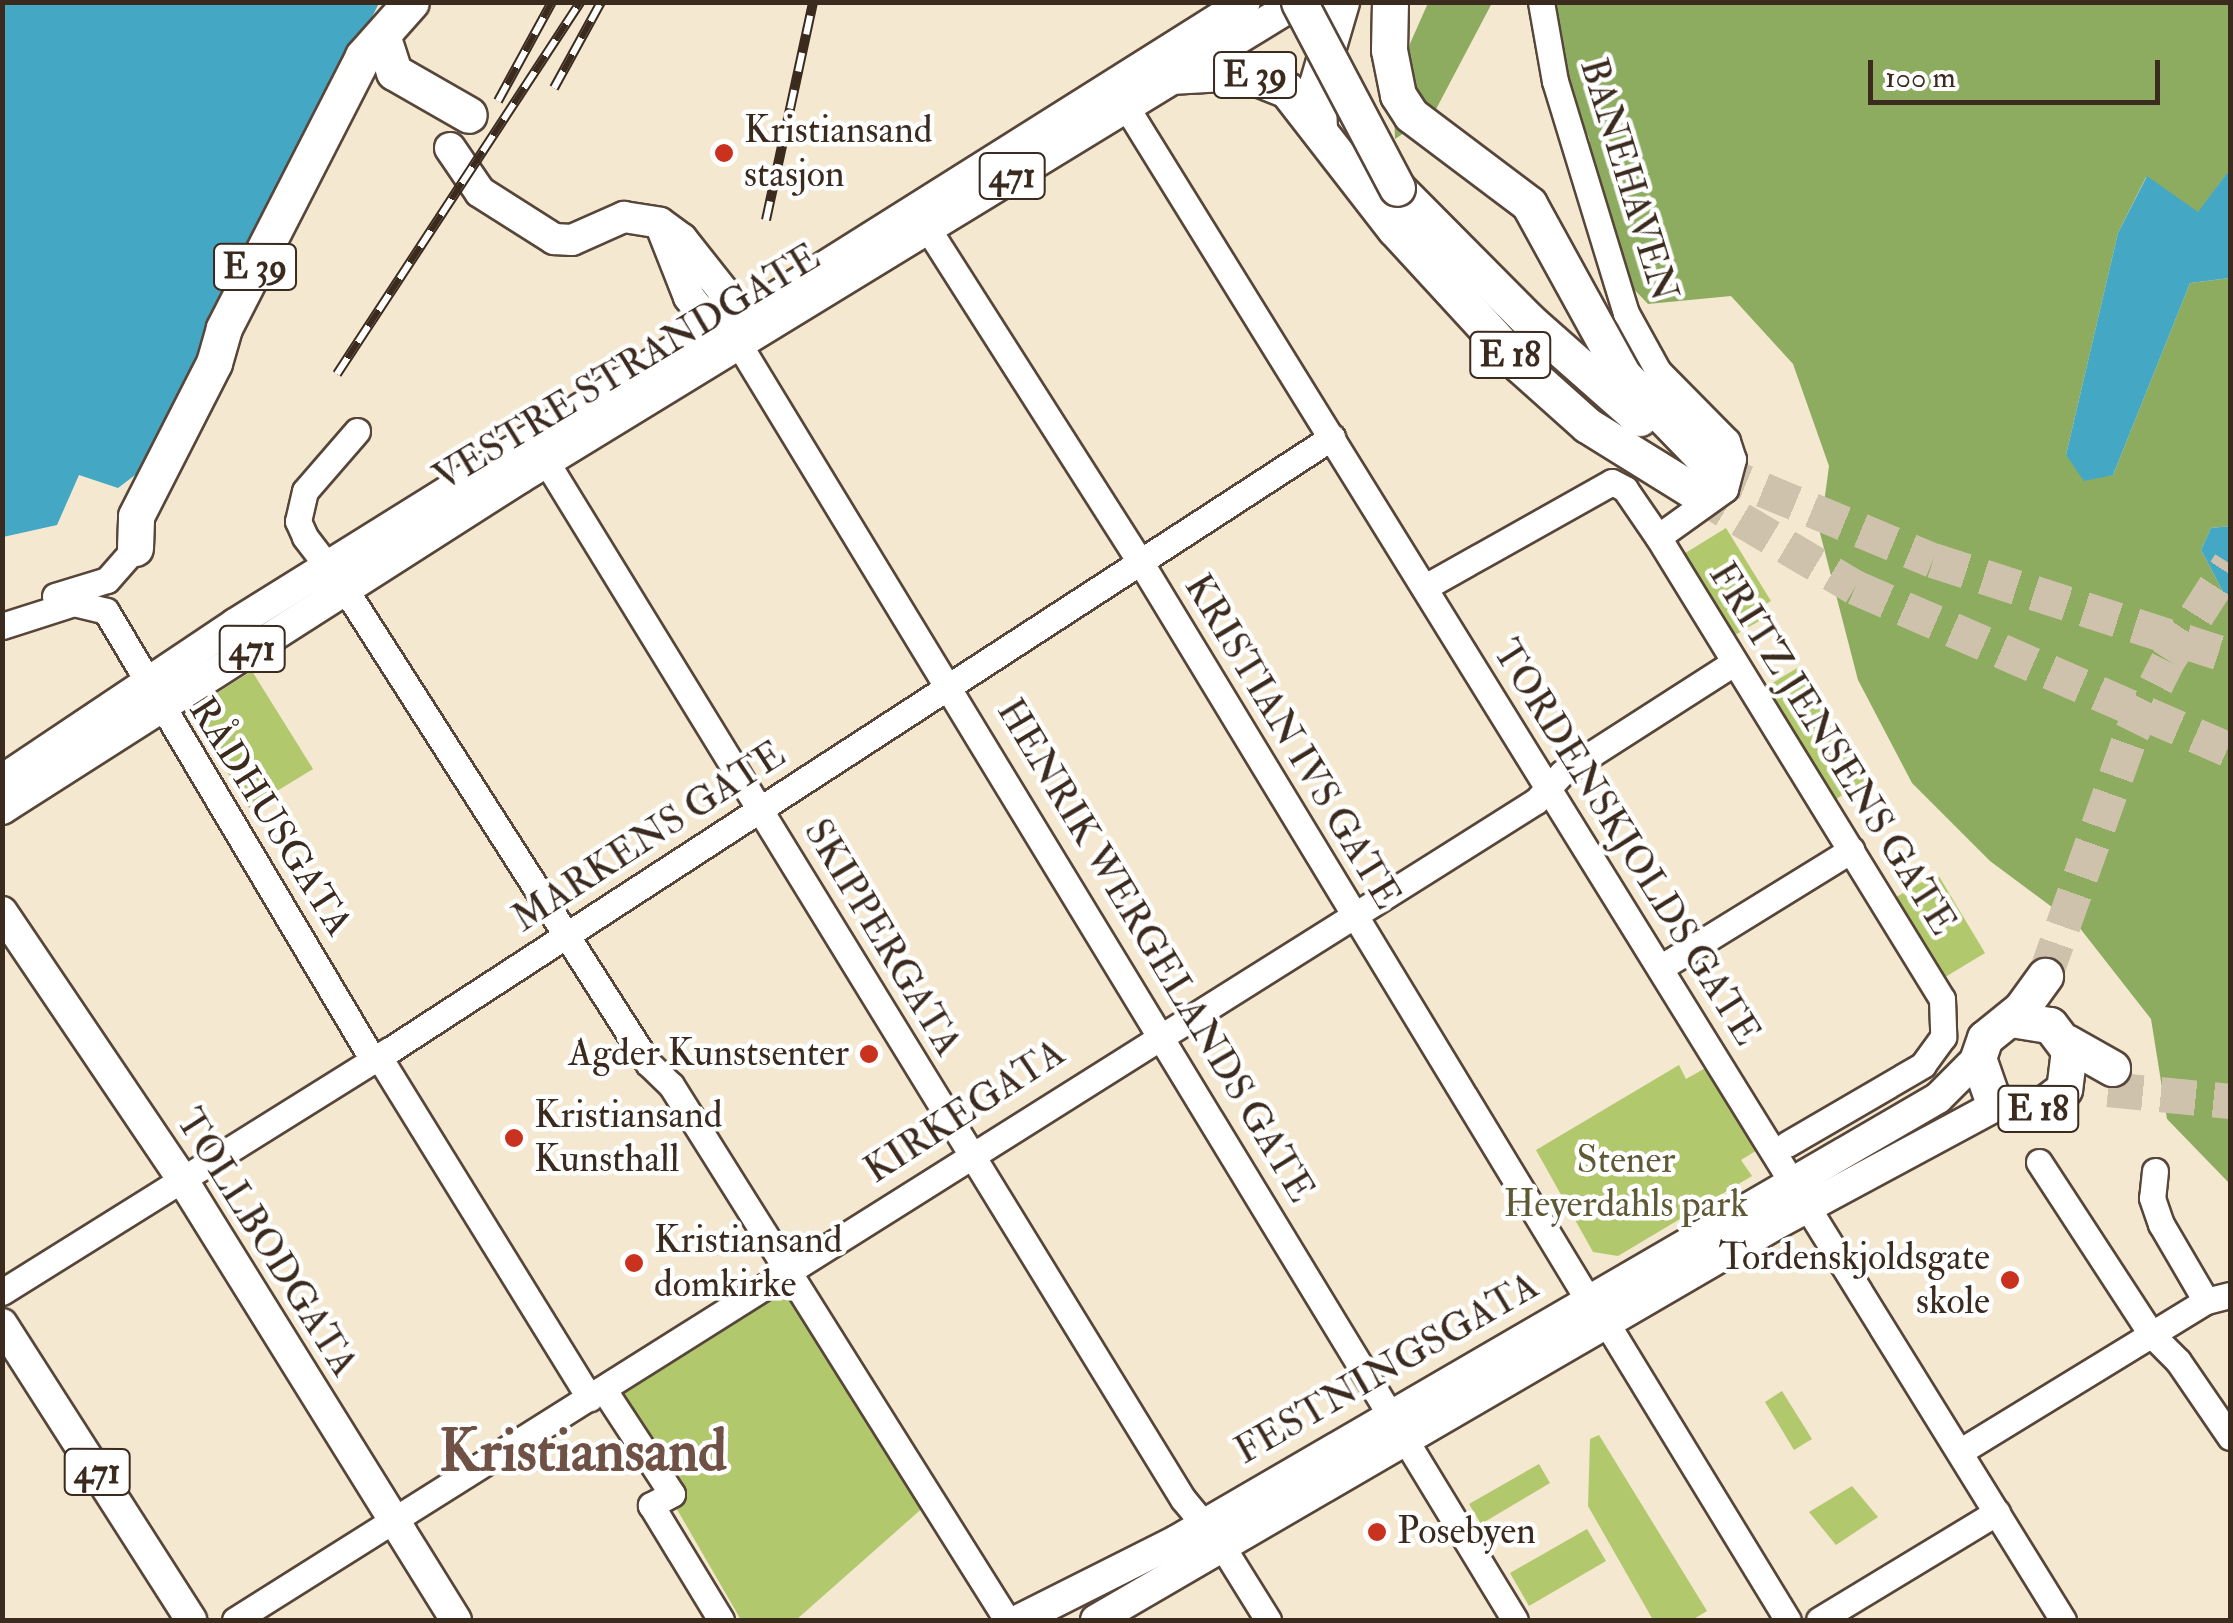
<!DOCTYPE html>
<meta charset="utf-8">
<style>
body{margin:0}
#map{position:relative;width:2233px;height:1623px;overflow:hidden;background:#f4e8d0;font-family:"IM FELL Double Pica",serif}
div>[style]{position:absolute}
.green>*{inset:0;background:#b2c86d}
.forest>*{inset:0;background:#8dac60}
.water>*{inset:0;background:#44a7c4}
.highway-tunnel>*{height:35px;margin-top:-17.5px;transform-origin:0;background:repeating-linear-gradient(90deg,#cfc2ac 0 35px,transparent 0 53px)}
.roads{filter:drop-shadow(2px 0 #574639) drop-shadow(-2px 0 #574639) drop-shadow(0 2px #574639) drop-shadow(0 -2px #574639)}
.minor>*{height:25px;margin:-12.5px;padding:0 12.5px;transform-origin:12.5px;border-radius:12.5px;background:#fff}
.major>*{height:30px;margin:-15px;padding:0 15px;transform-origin:15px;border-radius:15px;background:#fff}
.highway>*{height:35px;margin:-17.5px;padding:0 17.5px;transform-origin:17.5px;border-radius:17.5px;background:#fff}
.rail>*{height:10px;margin-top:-5px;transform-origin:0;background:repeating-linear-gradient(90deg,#fff 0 19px,#3b2a1e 0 38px);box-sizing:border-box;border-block:2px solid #3b2a1e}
.bridges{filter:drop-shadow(2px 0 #574639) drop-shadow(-2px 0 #574639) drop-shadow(0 2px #574639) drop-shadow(0 -2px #574639)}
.highway-bridge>*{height:35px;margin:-17.5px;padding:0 17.5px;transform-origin:17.5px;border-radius:17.5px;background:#fff}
.dots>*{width:28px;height:28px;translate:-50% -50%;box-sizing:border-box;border:5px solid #fff;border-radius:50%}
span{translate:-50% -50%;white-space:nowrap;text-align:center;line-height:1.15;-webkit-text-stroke:9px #fff;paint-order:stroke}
.shield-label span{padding:2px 8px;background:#fff;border:2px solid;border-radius:8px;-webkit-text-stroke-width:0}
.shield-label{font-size:35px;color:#3b2a1e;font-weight:700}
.poi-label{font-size:38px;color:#3b2a1e}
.left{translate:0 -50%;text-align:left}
.right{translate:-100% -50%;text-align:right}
.street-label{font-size:38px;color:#3b2a1e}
.park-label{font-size:38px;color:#5f5936}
.town-label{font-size:58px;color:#705146;font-weight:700}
.frame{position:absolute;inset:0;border:5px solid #3b2a1e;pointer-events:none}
.scale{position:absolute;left:1868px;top:60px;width:292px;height:45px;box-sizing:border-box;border:5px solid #3b2a1e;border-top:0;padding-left:12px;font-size:30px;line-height:35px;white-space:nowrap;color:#3b2a1e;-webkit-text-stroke:8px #fff;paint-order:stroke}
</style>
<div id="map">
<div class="green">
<i style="clip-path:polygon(1726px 528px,1771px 601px,1754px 612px,1759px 621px,1732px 637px,1682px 555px)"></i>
<i style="clip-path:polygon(1799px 667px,1867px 780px,1833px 801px,1764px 688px)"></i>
<i style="clip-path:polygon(252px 671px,313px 769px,249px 808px,194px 717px,198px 705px)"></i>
<i style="clip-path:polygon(1937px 873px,1985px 953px,1942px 979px,1893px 899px)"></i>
<i style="clip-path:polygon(1679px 1065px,1686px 1079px,1709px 1066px,1759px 1149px,1741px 1160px,1752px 1176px,1618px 1256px,1593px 1252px,1536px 1150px)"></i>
<i style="clip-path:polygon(792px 1271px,926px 1505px,796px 1620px,741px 1620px,608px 1390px)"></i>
<i style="clip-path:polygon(1782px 1391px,1812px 1439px,1794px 1450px,1765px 1402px)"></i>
<i style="clip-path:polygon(1599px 1435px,1707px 1611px,1692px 1620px,1653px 1620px,1588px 1506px,1590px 1439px)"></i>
<i style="clip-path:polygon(1539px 1464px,1550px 1483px,1481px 1524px,1469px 1504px)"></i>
<i style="clip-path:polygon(1852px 1486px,1878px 1517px,1836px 1545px,1809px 1512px)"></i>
<i style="clip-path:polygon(1587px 1529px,1606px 1561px,1529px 1606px,1510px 1573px)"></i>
</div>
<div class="forest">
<i style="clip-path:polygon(1428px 3px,1492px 3px,1434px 113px,1395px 139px,1393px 82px)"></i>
<i style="clip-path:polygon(1545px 3px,2230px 3px,2230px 169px,2198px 213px,2146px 177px,2118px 233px,2066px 455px,2113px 475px,2190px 283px,2230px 278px,2230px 526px,2211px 528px,2201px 550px,2230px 605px,2230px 1184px,2167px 1119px,2151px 1019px,2079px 927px,1990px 861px,1912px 783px,1858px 680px,1820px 533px,1829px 466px,1793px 364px,1731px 296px,1648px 304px,1608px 262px,1589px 138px,1556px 66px)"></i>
</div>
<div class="water">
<i style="clip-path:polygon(3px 3px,379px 3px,151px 463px,118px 488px,79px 475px,57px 525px,3px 537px)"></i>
<i style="clip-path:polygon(2230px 169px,2230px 278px,2190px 283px,2113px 475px,2084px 481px,2066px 455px,2118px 233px,2147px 176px,2198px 212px)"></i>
<i style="clip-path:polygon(2230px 526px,2230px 605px,2201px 550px,2211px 528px)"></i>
</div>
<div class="highway-tunnel">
<i style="left:1714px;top:469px;width:237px;rotate:22.6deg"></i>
<i style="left:1933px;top:560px;width:312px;rotate:17.9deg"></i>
<i style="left:1695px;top:492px;width:186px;rotate:30.7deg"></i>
<i style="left:1855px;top:587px;width:409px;rotate:23.5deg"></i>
<i style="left:2045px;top:976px;width:259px;rotate:-70.4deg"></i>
<i style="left:2132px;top:732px;width:80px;rotate:-63.4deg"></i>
<i style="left:2168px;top:660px;width:115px;rotate:-57.4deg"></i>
<i style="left:2108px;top:1089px;width:123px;rotate:5.6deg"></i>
</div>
<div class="roads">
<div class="minor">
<i style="left:1541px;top:2px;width:80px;rotate:80deg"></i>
<i style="left:1555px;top:81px;width:243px;rotate:73deg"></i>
<i style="left:1626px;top:313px;width:66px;rotate:61.1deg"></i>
<i style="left:1658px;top:371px;width:98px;rotate:45.4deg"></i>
<i style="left:1727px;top:441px;width:19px;rotate:72deg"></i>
<i style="left:1733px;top:459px;width:31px;rotate:105deg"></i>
<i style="left:1725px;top:489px;width:82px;rotate:144.4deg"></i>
<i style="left:1125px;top:105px;width:1782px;rotate:58.24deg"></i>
<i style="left:928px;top:229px;width:396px;rotate:57.5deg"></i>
<i style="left:1141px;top:563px;width:860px;rotate:58.75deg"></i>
<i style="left:729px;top:328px;width:1512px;rotate:58.69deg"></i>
<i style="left:357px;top:431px;width:79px;rotate:130.9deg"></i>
<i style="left:305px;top:491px;width:31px;rotate:103deg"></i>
<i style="left:298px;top:521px;width:17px;rotate:66deg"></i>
<i style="left:305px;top:537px;width:66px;rotate:52.4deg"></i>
<i style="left:345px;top:589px;width:563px;rotate:57.41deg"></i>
<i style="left:648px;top:1063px;width:32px;rotate:44deg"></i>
<i style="left:671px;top:1085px;width:632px;rotate:57.87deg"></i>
<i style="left:536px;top:445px;width:1237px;rotate:58.46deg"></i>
<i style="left:1183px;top:1499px;width:61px;rotate:50.3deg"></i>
<i style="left:1222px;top:1546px;width:87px;rotate:58.1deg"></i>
<i style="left:1425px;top:587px;width:214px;rotate:-29.3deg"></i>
<i style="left:1612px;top:482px;width:15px;rotate:28deg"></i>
<i style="left:1625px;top:489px;width:58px;rotate:55.5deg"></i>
<i style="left:1658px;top:537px;width:542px;rotate:58.42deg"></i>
<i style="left:1942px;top:999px;width:38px;rotate:88deg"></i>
<i style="left:1943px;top:1037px;width:34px;rotate:126deg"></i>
<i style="left:1923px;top:1065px;width:157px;rotate:149.8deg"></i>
<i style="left:55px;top:596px;width:54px;rotate:-17.1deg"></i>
<i style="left:107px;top:580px;width:43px;rotate:-48.8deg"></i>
<i style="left:2px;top:626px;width:76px;rotate:-17.7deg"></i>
<i style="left:74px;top:603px;width:33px;rotate:14deg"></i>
<i style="left:106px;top:611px;width:522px;rotate:59.26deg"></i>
<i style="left:1660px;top:968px;width:225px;rotate:-31.7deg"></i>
<i style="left:379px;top:1057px;width:401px;rotate:58.3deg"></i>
<i style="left:2039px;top:1162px;width:205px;rotate:56.9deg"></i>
<i style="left:2151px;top:1334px;width:38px;rotate:45deg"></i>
<i style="left:2178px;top:1361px;width:92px;rotate:55.6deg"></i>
<i style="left:2155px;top:1171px;width:27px;rotate:96deg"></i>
<i style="left:2152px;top:1198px;width:28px;rotate:71deg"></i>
<i style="left:2161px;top:1224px;width:89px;rotate:59.7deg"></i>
<i style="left:2px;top:1292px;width:457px;rotate:-32deg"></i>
<i style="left:390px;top:1050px;width:1124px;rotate:-33.05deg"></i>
<i style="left:1607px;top:1324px;width:347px;rotate:58.6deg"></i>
<i style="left:604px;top:1390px;width:124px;rotate:56.8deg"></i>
<i style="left:672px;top:1494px;width:24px;rotate:152deg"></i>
<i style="left:651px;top:1505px;width:135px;rotate:58.7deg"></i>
<i style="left:1961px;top:1451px;width:287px;rotate:-31.5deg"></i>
<i style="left:2206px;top:1301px;width:25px;rotate:-14deg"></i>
<i style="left:235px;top:1620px;width:1537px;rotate:-32.19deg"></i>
<i style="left:1536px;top:801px;width:38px;rotate:-47deg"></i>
<i style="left:1562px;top:773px;width:202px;rotate:-32.7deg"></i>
<i style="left:1819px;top:1620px;width:208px;rotate:-31.2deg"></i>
</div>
<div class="major">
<i style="left:450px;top:148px;width:53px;rotate:55.7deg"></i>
<i style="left:480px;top:192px;width:88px;rotate:32.4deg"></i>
<i style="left:554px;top:239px;width:18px;rotate:3deg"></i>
<i style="left:572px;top:240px;width:57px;rotate:-23.9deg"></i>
<i style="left:624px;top:217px;width:36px;rotate:9deg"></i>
<i style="left:660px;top:223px;width:27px;rotate:36deg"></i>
<i style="left:682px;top:239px;width:66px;rotate:51.7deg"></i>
<i style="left:723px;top:291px;width:32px;rotate:83deg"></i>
<i style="left:663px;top:231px;width:71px;rotate:68.5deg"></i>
<i style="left:689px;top:297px;width:24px;rotate:52deg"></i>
<i style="left:704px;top:316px;width:24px;rotate:17deg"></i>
<i style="left:2px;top:780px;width:280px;rotate:-33.8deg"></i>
<i style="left:235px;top:624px;width:526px;rotate:-31.94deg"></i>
<i style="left:681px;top:346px;width:94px;rotate:-26.6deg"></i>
<i style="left:765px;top:304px;width:567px;rotate:-32.18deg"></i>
<i style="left:2px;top:809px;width:615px;rotate:-32.58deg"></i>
<i style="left:520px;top:478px;width:912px;rotate:-31.46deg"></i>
<i style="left:2px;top:912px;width:322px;rotate:56deg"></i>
<i style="left:182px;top:1179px;width:519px;rotate:58.15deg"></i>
<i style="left:2px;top:1324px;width:351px;rotate:57.4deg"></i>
<i style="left:1019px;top:1620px;width:176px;rotate:-26.7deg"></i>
<i style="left:1176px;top:1541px;width:881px;rotate:-30.17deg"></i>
<i style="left:1938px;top:1098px;width:57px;rotate:-45deg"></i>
<i style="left:1096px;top:1620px;width:789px;rotate:-30.2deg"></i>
<i style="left:1778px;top:1223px;width:251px;rotate:-28.3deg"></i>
</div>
<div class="highway">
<i style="left:1390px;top:2px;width:48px;rotate:91.2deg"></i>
<i style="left:1389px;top:50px;width:46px;rotate:78.7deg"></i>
<i style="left:1398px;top:95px;width:24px;rotate:57deg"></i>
<i style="left:1411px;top:115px;width:148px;rotate:37deg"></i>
<i style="left:1529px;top:204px;width:195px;rotate:61.2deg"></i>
<i style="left:1623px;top:375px;width:131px;rotate:45.9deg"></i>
<i style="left:383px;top:38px;width:36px;rotate:72deg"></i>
<i style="left:394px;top:72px;width:86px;rotate:29.8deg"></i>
<i style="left:1170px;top:76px;width:72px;rotate:-3.2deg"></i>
<i style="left:1242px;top:72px;width:48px;rotate:21.8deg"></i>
<i style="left:1287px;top:90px;width:176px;rotate:52.2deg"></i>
<i style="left:1395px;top:229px;width:185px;rotate:47.4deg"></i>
<i style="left:1520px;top:365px;width:90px;rotate:41.8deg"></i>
<i style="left:1587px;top:425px;width:127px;rotate:31.8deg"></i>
<i style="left:1319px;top:129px;width:45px;rotate:-92.5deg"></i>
<i style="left:1317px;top:84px;width:85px;rotate:-73.7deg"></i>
<i style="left:1397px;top:188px;width:187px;rotate:45.2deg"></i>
<i style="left:1529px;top:321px;width:147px;rotate:41.4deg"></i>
<i style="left:135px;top:548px;width:32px;rotate:-88deg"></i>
<i style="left:136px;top:516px;width:172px;rotate:-63deg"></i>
<i style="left:214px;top:363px;width:36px;rotate:-74deg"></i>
<i style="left:224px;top:328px;width:305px;rotate:-62.9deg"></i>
<i style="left:363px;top:56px;width:72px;rotate:-48.4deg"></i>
<i style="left:2011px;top:1019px;width:39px;rotate:9deg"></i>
<i style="left:2050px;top:1025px;width:31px;rotate:53deg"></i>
<i style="left:2069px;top:1050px;width:39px;rotate:97deg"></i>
<i style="left:2064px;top:1089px;width:34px;rotate:143deg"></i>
<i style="left:2037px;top:1109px;width:26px;rotate:180deg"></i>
<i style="left:2011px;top:1109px;width:22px;rotate:-150deg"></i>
<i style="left:1992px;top:1098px;width:42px;rotate:-109.3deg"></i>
<i style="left:1978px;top:1058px;width:21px;rotate:-71deg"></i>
<i style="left:1985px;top:1038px;width:46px;rotate:-38.9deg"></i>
<i style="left:2021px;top:1009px;width:41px;rotate:-54deg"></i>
<i style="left:2066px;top:1042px;width:53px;rotate:29.5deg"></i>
</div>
</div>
<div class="rail">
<i style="left:554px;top:88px;width:98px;rotate:-61.3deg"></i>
<i style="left:498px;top:101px;width:113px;rotate:-61.4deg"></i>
<i style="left:766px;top:220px;width:223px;rotate:-77.8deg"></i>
<i style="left:337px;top:374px;width:444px;rotate:-56.8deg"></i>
</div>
<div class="bridges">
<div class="highway-bridge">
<i style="left:1299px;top:2px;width:210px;rotate:62.2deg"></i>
</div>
</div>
<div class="dots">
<i style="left:724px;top:153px;background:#c8321e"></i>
<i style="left:869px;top:1054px;background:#c8321e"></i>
<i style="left:514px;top:1138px;background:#c8321e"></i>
<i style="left:634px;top:1263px;background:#c8321e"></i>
<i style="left:2010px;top:1280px;background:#c8321e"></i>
<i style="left:1377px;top:1532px;background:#c8321e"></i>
</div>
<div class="shield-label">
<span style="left:1255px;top:75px">E 39</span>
<span style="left:1012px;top:176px">471</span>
<span style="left:255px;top:267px">E 39</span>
<span style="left:1510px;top:355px">E 18</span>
<span style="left:252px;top:649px">471</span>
<span style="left:2038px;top:1109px">E 18</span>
<span style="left:97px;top:1472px">471</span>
</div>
<div class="poi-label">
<span class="left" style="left:744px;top:153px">Kristiansand<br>stasjon</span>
<span class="right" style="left:849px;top:1054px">Agder Kunstsenter</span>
<span class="left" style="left:534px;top:1138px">Kristiansand<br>Kunsthall</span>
<span class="left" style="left:654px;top:1263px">Kristiansand<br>domkirke</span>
<span class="right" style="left:1990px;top:1280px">Tordenskjoldsgate<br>skole</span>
<span class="left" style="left:1397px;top:1532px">Posebyen</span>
</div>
<div class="street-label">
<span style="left:1628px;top:180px;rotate:73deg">BANEHAVEN</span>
<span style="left:627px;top:368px;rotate:-31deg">VESTRE STRANDGATE</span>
<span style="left:1292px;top:742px;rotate:59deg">KRISTIAN IVS GATE</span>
<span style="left:1832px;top:749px;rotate:58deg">FRITZ JENSENS GATE</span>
<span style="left:270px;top:817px;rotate:58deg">RÅDHUSGATA</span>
<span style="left:649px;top:837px;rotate:-33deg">MARKENS GATE</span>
<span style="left:1626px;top:843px;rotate:58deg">TORDENSKJOLDS GATE</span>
<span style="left:882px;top:938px;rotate:59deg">SKIPPERGATA</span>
<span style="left:1155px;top:951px;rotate:59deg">HENRIK WERGELANDS GATE</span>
<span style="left:965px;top:1112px;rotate:-33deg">KIRKEGATA</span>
<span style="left:266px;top:1243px;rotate:58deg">TOLLBODGATA</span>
<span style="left:1387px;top:1369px;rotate:-30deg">FESTNINGSGATA</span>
</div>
<div class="park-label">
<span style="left:1626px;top:1183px">Stener<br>Heyerdahls park</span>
</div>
<div class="town-label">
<span style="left:583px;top:1452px">Kristiansand</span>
</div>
<div class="frame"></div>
<div class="scale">100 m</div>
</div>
